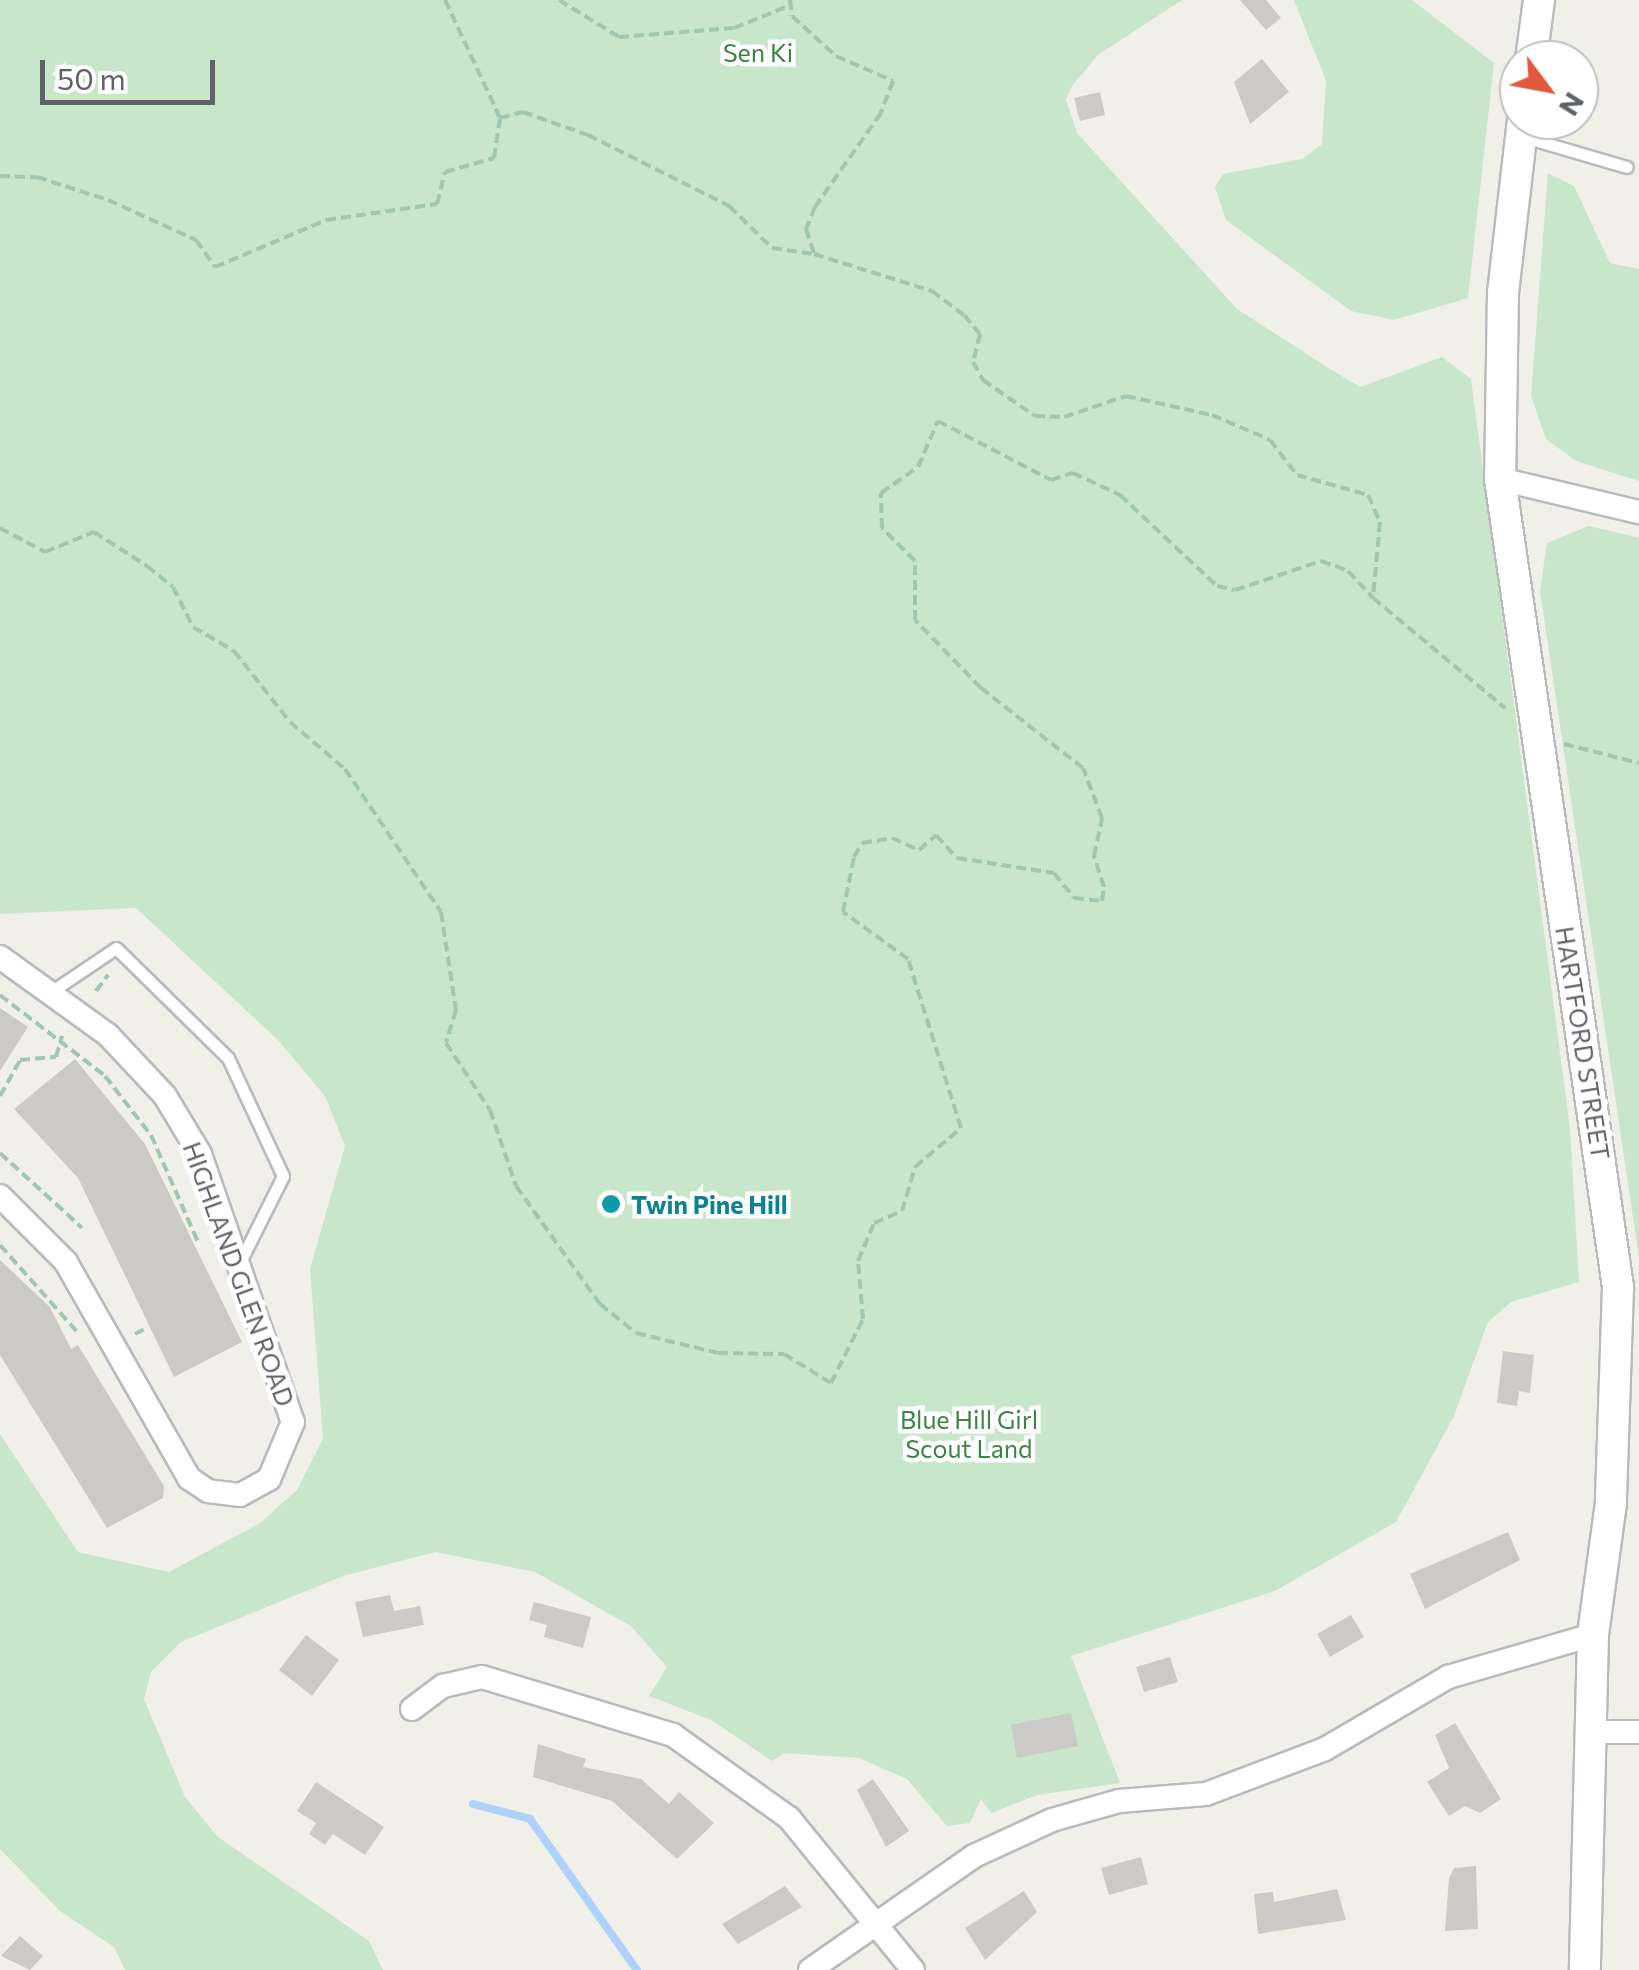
<!DOCTYPE html>
<style>
body{margin:0}
#map{position:relative;width:1639px;height:1970px;overflow:hidden;background:#f1f0e8;font-family:Commissioner,sans-serif}
div>[style]{position:absolute}
.green>*{inset:0;background:#c7e6ca}
.stream>*{height:8px;margin:-4px;padding:0 4px;transform-origin:4px;border-radius:4px;background:#aed2fb}
.building>*{inset:0;background:#cccac6}
.path>*{height:4px;margin-top:-2px;transform-origin:0;background:repeating-linear-gradient(90deg,#a0c7af 0 10px,transparent 0 15px)}
.roads{filter:drop-shadow(2px 0 #b8babe) drop-shadow(-2px 0 #b8babe) drop-shadow(0 2px #b8babe) drop-shadow(0 -2px #b8babe)}
.lane>*{height:11px;margin:-5.5px;padding:0 5.5px;transform-origin:5.5px;border-radius:5.5px;background:#fff}
.street>*{height:22px;margin:-11px;padding:0 11px;transform-origin:11px;border-radius:11px;background:#fff}
.secondary>*{height:30px;margin:-15px;padding:0 15px;transform-origin:15px;border-radius:15px;background:#fff}
.dots>*{width:28px;height:28px;translate:-50% -50%;box-sizing:border-box;border:5px solid #fff;border-radius:50%}
span{translate:-50% -50%;white-space:nowrap;text-align:center;line-height:1.15;-webkit-text-stroke:9px #fff;paint-order:stroke}
.park-label{font-size:25px;color:#3a8444}
.street-label{font-size:25px;color:#5f6268}
.culture-label{font-size:25px;color:#0d838f;font-weight:700}
.left{translate:0 -50%;text-align:left}
.north{position:absolute;left:1499px;top:40px;width:100px;height:100px;box-sizing:border-box;background:#fff;border:2px solid #bfc0c3;border-radius:50%;rotate:122deg;font-size:28px;font-weight:700;line-height:40px;text-align:center;color:#5f6268}
.north::after{content:'';display:block;margin:auto;width:35px;height:45px;background:#e25a3d;clip-path:polygon(50% 0,100% 100%,50% 72%,0 100%)}
.scale{position:absolute;left:40px;top:60px;width:175px;height:45px;box-sizing:border-box;border:5px solid #5f6268;border-top:0;padding-left:12px;font-size:30px;line-height:35px;white-space:nowrap;color:#5f6268;-webkit-text-stroke:8px #fff;paint-order:stroke}
</style>
<div id="map">
<div class="green">
<i style="clip-path:polygon(0 0,1182px 0,1098px 55px,1072px 86px,1066px 100px,1077px 133px,1237px 309px,1327px 367px,1360px 387px,1442px 357px,1471px 379px,1570px 1128px,1579px 1282px,1511px 1302px,1488px 1322px,1454px 1416px,1396px 1522px,1275px 1591px,1071px 1656px,1120px 1783px,1037px 1795px,991px 1813px,981px 1799px,970px 1823px,947px 1826px,907px 1779px,859px 1758px,784px 1753px,772px 1761px,711px 1720px,649px 1696px,667px 1667px,631px 1626px,535px 1572px,435px 1552px,343px 1576px,181px 1642px,151px 1672px,144px 1699px,185px 1797px,218px 1837px,369px 1941px,383px 1970px,125px 1970px,114px 1947px,60px 1911px,0 1849px,0 1434px,78px 1552px,169px 1572px,260px 1523px,297px 1490px,323px 1439px,310px 1269px,345px 1146px,325px 1096px,279px 1041px,136px 908px,0 914px)"></i>
<i style="clip-path:polygon(1294px 0,1412px 0,1494px 63px,1468px 298px,1394px 320px,1351px 311px,1226px 220px,1215px 187px,1223px 174px,1302px 159px,1322px 144px,1326px 81px)"></i>
<i style="clip-path:polygon(1548px 173px,1574px 186px,1610px 263px,1639px 269px,1639px 481px,1576px 461px,1546px 439px,1531px 396px)"></i>
<i style="clip-path:polygon(1589px 526px,1639px 538px,1639px 1258px,1540px 591px,1547px 543px)"></i>
</div>
<div class="stream">
<i style="left:473px;top:1804px;width:59px;rotate:14.7deg"></i>
<i style="left:530px;top:1819px;width:185px;rotate:54.7deg"></i>
</div>
<div class="building">
<i style="clip-path:polygon(1240px 0,1266px 0,1281px 18px,1266px 30px)"></i>
<i style="clip-path:polygon(1262px 59px,1289px 92px,1250px 124px,1234px 82px)"></i>
<i style="clip-path:polygon(1100px 92px,1105px 115px,1080px 121px,1074px 98px)"></i>
<i style="clip-path:polygon(0 1008px,28px 1027px,0 1071px)"></i>
<i style="clip-path:polygon(75px 1059px,145px 1144px,242px 1342px,174px 1377px,78px 1178px,14px 1109px)"></i>
<i style="clip-path:polygon(0 1260px,50px 1307px,71px 1349px,78px 1345px,164px 1486px,163px 1498px,107px 1528px,0 1355px)"></i>
<i style="clip-path:polygon(1503px 1351px,1534px 1355px,1530px 1393px,1519px 1391px,1517px 1406px,1497px 1403px)"></i>
<i style="clip-path:polygon(1508px 1532px,1520px 1560px,1425px 1609px,1410px 1574px)"></i>
<i style="clip-path:polygon(390px 1595px,394px 1611px,420px 1606px,424px 1625px,363px 1637px,355px 1602px)"></i>
<i style="clip-path:polygon(534px 1602px,591px 1617px,583px 1648px,544px 1637px,547px 1625px,529px 1620px)"></i>
<i style="clip-path:polygon(1351px 1615px,1364px 1637px,1330px 1657px,1317px 1634px)"></i>
<i style="clip-path:polygon(306px 1635px,339px 1660px,312px 1696px,279px 1670px)"></i>
<i style="clip-path:polygon(1170px 1657px,1178px 1682px,1144px 1692px,1136px 1667px)"></i>
<i style="clip-path:polygon(1071px 1713px,1078px 1746px,1017px 1758px,1011px 1725px)"></i>
<i style="clip-path:polygon(1455px 1723px,1501px 1799px,1480px 1813px,1465px 1806px,1449px 1816px,1427px 1782px,1449px 1768px,1435px 1735px)"></i>
<i style="clip-path:polygon(538px 1744px,586px 1759px,583px 1767px,641px 1779px,669px 1804px,679px 1792px,714px 1823px,677px 1859px,612px 1801px,533px 1777px)"></i>
<i style="clip-path:polygon(873px 1779px,909px 1831px,886px 1847px,857px 1790px)"></i>
<i style="clip-path:polygon(316px 1782px,384px 1827px,365px 1855px,333px 1834px,325px 1845px,309px 1834px,316px 1823px,297px 1811px)"></i>
<i style="clip-path:polygon(1141px 1857px,1148px 1884px,1109px 1895px,1101px 1868px)"></i>
<i style="clip-path:polygon(1476px 1866px,1478px 1929px,1445px 1931px,1449px 1878px,1454px 1868px)"></i>
<i style="clip-path:polygon(785px 1886px,802px 1907px,738px 1944px,722px 1924px)"></i>
<i style="clip-path:polygon(1337px 1889px,1346px 1920px,1258px 1934px,1254px 1894px,1273px 1892px,1274px 1902px)"></i>
<i style="clip-path:polygon(1024px 1891px,1037px 1912px,985px 1960px,965px 1928px)"></i>
<i style="clip-path:polygon(20px 1936px,43px 1956px,30px 1970px,1px 1956px)"></i>
</div>
<div class="path">
<i style="left:445px;top:0;width:130px;rotate:65deg"></i>
<i style="left:500px;top:118px;width:24px;rotate:-15deg"></i>
<i style="left:523px;top:112px;width:69px;rotate:19.5deg"></i>
<i style="left:588px;top:135px;width:158px;rotate:26.7deg"></i>
<i style="left:729px;top:206px;width:60px;rotate:44.3deg"></i>
<i style="left:772px;top:248px;width:42px;rotate:8.1deg"></i>
<i style="left:559px;top:0;width:70px;rotate:31.7deg"></i>
<i style="left:619px;top:37px;width:115px;rotate:-4.5deg"></i>
<i style="left:734px;top:28px;width:61px;rotate:-22deg"></i>
<i style="left:790px;top:0;width:16px;rotate:83deg"></i>
<i style="left:792px;top:16px;width:59px;rotate:42.3deg"></i>
<i style="left:836px;top:56px;width:62px;rotate:23.7deg"></i>
<i style="left:893px;top:81px;width:34px;rotate:111deg"></i>
<i style="left:881px;top:113px;width:115px;rotate:125.1deg"></i>
<i style="left:815px;top:207px;width:24px;rotate:112deg"></i>
<i style="left:806px;top:229px;width:26px;rotate:72deg"></i>
<i style="left:814px;top:254px;width:124px;rotate:17.4deg"></i>
<i style="left:932px;top:291px;width:40px;rotate:37deg"></i>
<i style="left:964px;top:315px;width:25px;rotate:50deg"></i>
<i style="left:980px;top:334px;width:29px;rotate:104deg"></i>
<i style="left:973px;top:362px;width:21px;rotate:61deg"></i>
<i style="left:983px;top:380px;width:63px;rotate:34.7deg"></i>
<i style="left:1035px;top:416px;width:29px;rotate:2deg"></i>
<i style="left:1064px;top:417px;width:65px;rotate:-18.7deg"></i>
<i style="left:1126px;top:396px;width:88px;rotate:12.5deg"></i>
<i style="left:1212px;top:415px;width:63px;rotate:23.3deg"></i>
<i style="left:1270px;top:440px;width:44px;rotate:52.4deg"></i>
<i style="left:1297px;top:475px;width:74px;rotate:15.7deg"></i>
<i style="left:1368px;top:495px;width:30px;rotate:66deg"></i>
<i style="left:1380px;top:522px;width:76px;rotate:95.3deg"></i>
<i style="left:1373px;top:598px;width:172px;rotate:39.8deg"></i>
<i style="left:0;top:176px;width:37px;rotate:2deg"></i>
<i style="left:37px;top:177px;width:75px;rotate:17.9deg"></i>
<i style="left:108px;top:200px;width:97px;rotate:24.4deg"></i>
<i style="left:196px;top:240px;width:33px;rotate:55deg"></i>
<i style="left:215px;top:267px;width:121px;rotate:-22.9deg"></i>
<i style="left:326px;top:220px;width:112px;rotate:-8.2deg"></i>
<i style="left:437px;top:204px;width:33px;rotate:-76deg"></i>
<i style="left:445px;top:172px;width:51px;rotate:-15.9deg"></i>
<i style="left:494px;top:158px;width:40px;rotate:-81.5deg"></i>
<i style="left:0;top:528px;width:51px;rotate:28.1deg"></i>
<i style="left:45px;top:552px;width:53px;rotate:-22.2deg"></i>
<i style="left:94px;top:532px;width:63px;rotate:32.7deg"></i>
<i style="left:147px;top:566px;width:33px;rotate:39deg"></i>
<i style="left:173px;top:587px;width:45px;rotate:63.4deg"></i>
<i style="left:193px;top:627px;width:48px;rotate:30.3deg"></i>
<i style="left:234px;top:651px;width:90px;rotate:51.7deg"></i>
<i style="left:290px;top:722px;width:72px;rotate:40.5deg"></i>
<i style="left:345px;top:769px;width:172px;rotate:56.1deg"></i>
<i style="left:441px;top:912px;width:99px;rotate:81.3deg"></i>
<i style="left:456px;top:1010px;width:34px;rotate:107deg"></i>
<i style="left:446px;top:1043px;width:80px;rotate:56.7deg"></i>
<i style="left:490px;top:1110px;width:80px;rotate:71.1deg"></i>
<i style="left:516px;top:1186px;width:145px;rotate:54.6deg"></i>
<i style="left:600px;top:1304px;width:46px;rotate:38.9deg"></i>
<i style="left:636px;top:1333px;width:84px;rotate:13.7deg"></i>
<i style="left:718px;top:1353px;width:66px;rotate:0.9deg"></i>
<i style="left:784px;top:1354px;width:55px;rotate:31.7deg"></i>
<i style="left:831px;top:1383px;width:72px;rotate:-63.4deg"></i>
<i style="left:863px;top:1319px;width:58px;rotate:-94.9deg"></i>
<i style="left:858px;top:1261px;width:41px;rotate:-67.2deg"></i>
<i style="left:874px;top:1223px;width:30px;rotate:-23deg"></i>
<i style="left:902px;top:1211px;width:46px;rotate:-73.5deg"></i>
<i style="left:915px;top:1167px;width:60px;rotate:-40.3deg"></i>
<i style="left:961px;top:1128px;width:177px;rotate:-107.4deg"></i>
<i style="left:908px;top:959px;width:80px;rotate:-144.1deg"></i>
<i style="left:843px;top:912px;width:56px;rotate:-78.7deg"></i>
<i style="left:854px;top:857px;width:16px;rotate:-60deg"></i>
<i style="left:862px;top:843px;width:30px;rotate:-9deg"></i>
<i style="left:892px;top:838px;width:30px;rotate:24deg"></i>
<i style="left:919px;top:850px;width:23px;rotate:-41deg"></i>
<i style="left:936px;top:835px;width:31px;rotate:48deg"></i>
<i style="left:957px;top:858px;width:98px;rotate:8.8deg"></i>
<i style="left:1054px;top:873px;width:32px;rotate:51deg"></i>
<i style="left:1074px;top:898px;width:28px;rotate:6deg"></i>
<i style="left:1102px;top:901px;width:14px;rotate:-82deg"></i>
<i style="left:1104px;top:887px;width:33px;rotate:-108deg"></i>
<i style="left:1094px;top:856px;width:39px;rotate:-78deg"></i>
<i style="left:1102px;top:818px;width:53px;rotate:-110.8deg"></i>
<i style="left:1083px;top:768px;width:130px;rotate:-141.9deg"></i>
<i style="left:981px;top:688px;width:95px;rotate:-134.1deg"></i>
<i style="left:915px;top:620px;width:59px;rotate:-90deg"></i>
<i style="left:915px;top:561px;width:47px;rotate:-135deg"></i>
<i style="left:882px;top:528px;width:35px;rotate:-92deg"></i>
<i style="left:881px;top:493px;width:45px;rotate:-35.1deg"></i>
<i style="left:918px;top:467px;width:50px;rotate:-66.5deg"></i>
<i style="left:938px;top:421px;width:127px;rotate:27.6deg"></i>
<i style="left:1051px;top:480px;width:23px;rotate:-18deg"></i>
<i style="left:1073px;top:473px;width:52px;rotate:25.1deg"></i>
<i style="left:1120px;top:495px;width:133px;rotate:43.2deg"></i>
<i style="left:1217px;top:586px;width:18px;rotate:13deg"></i>
<i style="left:1235px;top:590px;width:91px;rotate:-18.6deg"></i>
<i style="left:1321px;top:561px;width:29px;rotate:20deg"></i>
<i style="left:1348px;top:571px;width:37px;rotate:47deg"></i>
<i style="left:1564px;top:744px;width:77px;rotate:14.2deg"></i>
<i style="left:96px;top:991px;width:20px;rotate:-53deg"></i>
<i style="left:0;top:995px;width:133px;rotate:37.6deg"></i>
<i style="left:105px;top:1076px;width:75px;rotate:52.1deg"></i>
<i style="left:151px;top:1135px;width:117px;rotate:66.3deg"></i>
<i style="left:0;top:1096px;width:41px;rotate:-60.9deg"></i>
<i style="left:20px;top:1060px;width:36px;rotate:-5deg"></i>
<i style="left:56px;top:1057px;width:22px;rotate:-74deg"></i>
<i style="left:0;top:1153px;width:111px;rotate:42.4deg"></i>
<i style="left:0;top:1245px;width:119px;rotate:48.4deg"></i>
<i style="left:135px;top:1334px;width:11px;rotate:-27deg"></i>
</div>
<div class="roads">
<div class="lane">
<i style="left:1521px;top:136px;width:110px;rotate:16.3deg"></i>
<i style="left:55px;top:989px;width:73px;rotate:-33.9deg"></i>
<i style="left:116px;top:948px;width:157px;rotate:44.5deg"></i>
<i style="left:228px;top:1058px;width:130px;rotate:65deg"></i>
<i style="left:283px;top:1176px;width:96px;rotate:116.6deg"></i>
</div>
<div class="street">
<i style="left:1500px;top:479px;width:143px;rotate:13.4deg"></i>
<i style="left:0;top:957px;width:133px;rotate:35.8deg"></i>
<i style="left:108px;top:1035px;width:83px;rotate:46.9deg"></i>
<i style="left:165px;top:1096px;width:68px;rotate:58.9deg"></i>
<i style="left:200px;top:1154px;width:284px;rotate:70.9deg"></i>
<i style="left:293px;top:1422px;width:62px;rotate:112.8deg"></i>
<i style="left:269px;top:1479px;width:33px;rotate:151deg"></i>
<i style="left:240px;top:1495px;width:32px;rotate:-173deg"></i>
<i style="left:208px;top:1491px;width:23px;rotate:-146deg"></i>
<i style="left:189px;top:1478px;width:249px;rotate:-119.7deg"></i>
<i style="left:66px;top:1262px;width:93px;rotate:-135deg"></i>
<i style="left:412px;top:1709px;width:39px;rotate:-37deg"></i>
<i style="left:443px;top:1686px;width:40px;rotate:-13deg"></i>
<i style="left:482px;top:1677px;width:200px;rotate:16.9deg"></i>
<i style="left:673px;top:1735px;width:143px;rotate:35.6deg"></i>
<i style="left:789px;top:1818px;width:196px;rotate:50.8deg"></i>
<i style="left:1592px;top:1732px;width:47px"></i>
<i style="left:810px;top:1970px;width:200px;rotate:-34.8deg"></i>
<i style="left:974px;top:1856px;width:86px;rotate:-24.8deg"></i>
<i style="left:1052px;top:1820px;width:70px;rotate:-15.8deg"></i>
<i style="left:1119px;top:1801px;width:87px;rotate:-4.6deg"></i>
<i style="left:1206px;top:1794px;width:127px;rotate:-20.7deg"></i>
<i style="left:1325px;top:1749px;width:143px;rotate:-30.3deg"></i>
<i style="left:1448px;top:1677px;width:151px;rotate:-16.2deg"></i>
</div>
<div class="secondary">
<i style="left:1531px;top:60px;width:61px;rotate:-82.4deg"></i>
<i style="left:1523px;top:120px;width:174px;rotate:96.6deg"></i>
<i style="left:1503px;top:293px;width:186px;rotate:90.9deg"></i>
<i style="left:1500px;top:479px;width:817px;rotate:81.69deg"></i>
<i style="left:1618px;top:1287px;width:216px;rotate:91.9deg"></i>
<i style="left:1611px;top:1503px;width:133px;rotate:97.8deg"></i>
<i style="left:1593px;top:1635px;width:335px;rotate:91.4deg"></i>
</div>
</div>
<div class="dots">
<i style="left:611px;top:1204px;background:#0f9aa8"></i>
</div>
<div class="park-label">
<span style="left:758px;top:52px">Sen Ki</span>
<span style="left:969px;top:1434px">Blue Hill Girl<br>Scout Land</span>
</div>
<div class="street-label">
<span style="left:1583px;top:1043px;rotate:81deg">HARTFORD STREET</span>
<span style="left:239px;top:1274px;rotate:70deg">HIGHLAND GLEN ROAD</span>
</div>
<div class="culture-label">
<span class="left" style="left:631px;top:1204px">Twin Pine Hill</span>
</div>
<div class="north">N</div>
<div class="scale">50 m</div>
</div>
